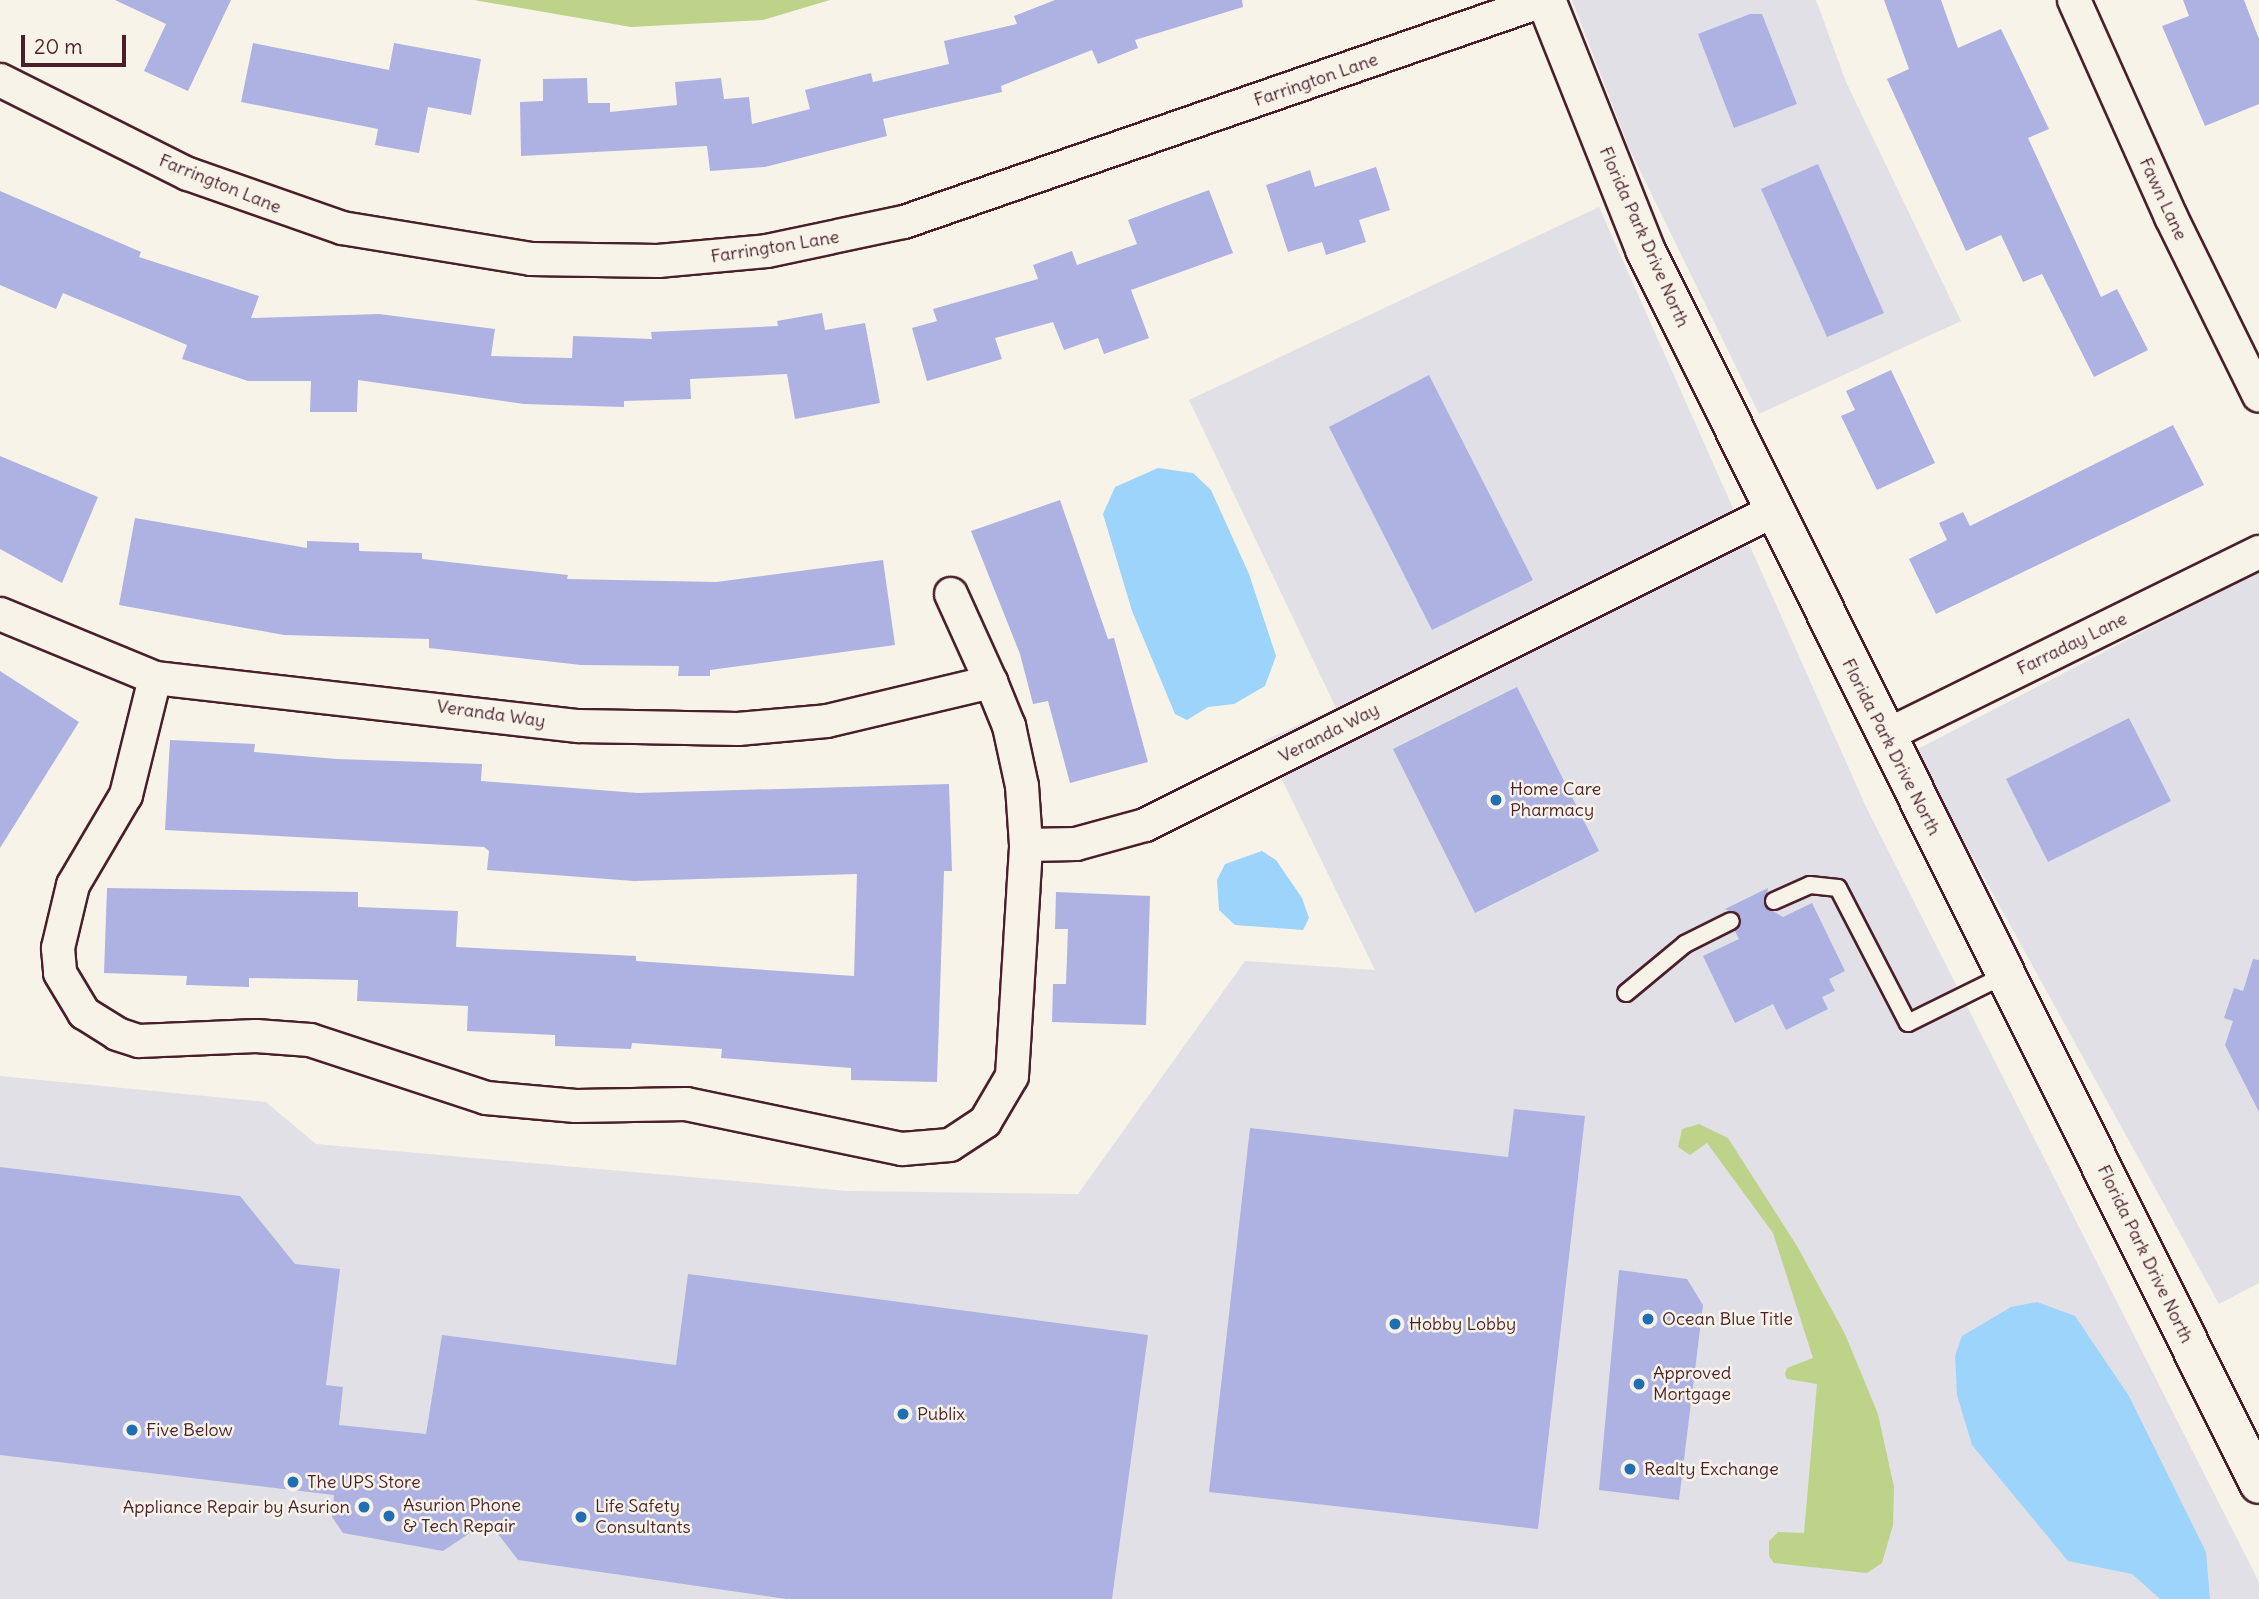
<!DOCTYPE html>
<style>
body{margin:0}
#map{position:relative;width:2259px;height:1599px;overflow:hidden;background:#f7f3e8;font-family:Delius,sans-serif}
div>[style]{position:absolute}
.built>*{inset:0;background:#e1e0e6}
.green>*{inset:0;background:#bdd389}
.water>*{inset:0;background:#9dd4fc}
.building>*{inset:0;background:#adb2e3}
.roads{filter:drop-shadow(2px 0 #4a1f2b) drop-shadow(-2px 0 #4a1f2b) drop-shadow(0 2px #4a1f2b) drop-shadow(0 -2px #4a1f2b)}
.lane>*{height:16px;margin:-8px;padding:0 8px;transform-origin:8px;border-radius:8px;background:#f7f3e8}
.street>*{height:32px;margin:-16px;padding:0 16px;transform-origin:16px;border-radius:16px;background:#f7f3e8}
.secondary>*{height:38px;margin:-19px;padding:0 19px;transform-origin:19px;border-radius:19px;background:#f7f3e8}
.dots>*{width:19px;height:19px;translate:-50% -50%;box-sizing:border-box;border:4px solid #f7f3e8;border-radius:50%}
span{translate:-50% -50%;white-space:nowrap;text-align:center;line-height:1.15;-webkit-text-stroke:5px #f7f3e8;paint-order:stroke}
.street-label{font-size:18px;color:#4a1f2b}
.poi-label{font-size:18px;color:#4a1f2b}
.left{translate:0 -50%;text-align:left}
.right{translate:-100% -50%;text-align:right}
.scale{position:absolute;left:21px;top:35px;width:105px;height:32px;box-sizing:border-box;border:4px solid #4a1f2b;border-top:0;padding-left:9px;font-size:21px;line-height:24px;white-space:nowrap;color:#4a1f2b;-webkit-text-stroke:5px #f7f3e8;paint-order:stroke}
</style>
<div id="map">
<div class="built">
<i style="clip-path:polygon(1572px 0,1816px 0,1846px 82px,1961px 321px,1759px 414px,1629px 148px)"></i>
<i style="clip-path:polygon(1599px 207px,1867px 809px,2259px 1582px,2259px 1599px,0 1599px,0 1076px,266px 1102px,316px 1144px,848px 1191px,1078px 1194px,1245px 961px,1375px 970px,1263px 741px,1336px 708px,1189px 400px)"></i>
<i style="clip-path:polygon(2259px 571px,2259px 1283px,2219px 1304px,1914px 751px)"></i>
</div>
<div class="green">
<i style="clip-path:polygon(474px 0,830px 0,763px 20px,631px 27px)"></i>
<i style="clip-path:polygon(1699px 1124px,1728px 1138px,1797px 1246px,1845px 1334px,1878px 1414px,1894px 1487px,1893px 1525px,1882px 1563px,1867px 1573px,1774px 1563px,1769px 1556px,1769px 1541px,1778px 1532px,1804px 1533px,1817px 1384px,1787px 1379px,1785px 1374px,1787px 1368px,1813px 1358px,1773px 1233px,1707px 1143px,1690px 1155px,1678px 1147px,1682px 1129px)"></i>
</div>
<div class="water">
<i style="clip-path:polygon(1158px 468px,1193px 473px,1211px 490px,1249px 574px,1276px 656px,1265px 686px,1234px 704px,1208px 707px,1187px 720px,1175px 714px,1132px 611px,1103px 514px,1115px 487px)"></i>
<i style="clip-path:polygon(1262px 851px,1276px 860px,1302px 898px,1309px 918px,1303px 930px,1235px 925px,1219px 910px,1217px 880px,1225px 864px)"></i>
<i style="clip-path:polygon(2037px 1302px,2075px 1316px,2129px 1396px,2206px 1552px,2210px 1599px,2160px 1599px,2132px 1574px,2068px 1561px,1972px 1445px,1957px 1395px,1955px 1356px,1962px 1336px,2011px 1307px)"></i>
</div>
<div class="building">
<i style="clip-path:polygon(115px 0,231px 0,188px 91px,144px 71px,166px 24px)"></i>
<i style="clip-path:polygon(1055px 0,1242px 0,1243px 7px,1135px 40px,1138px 48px,1098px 64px,1092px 50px,1001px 86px,1002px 92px,883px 119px,887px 136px,765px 167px,710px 171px,707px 146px,521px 156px,520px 102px,543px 101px,543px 79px,587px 78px,588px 103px,610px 103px,610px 112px,677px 105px,675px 82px,721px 78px,724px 99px,749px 97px,752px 124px,810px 109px,805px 90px,871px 73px,873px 82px,949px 64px,944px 41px,1017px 24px,1014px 16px)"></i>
<i style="clip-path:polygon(1884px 0,1941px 0,1958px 48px,2001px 29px,2049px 129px,2028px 138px,2101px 297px,2117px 289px,2148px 350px,2094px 377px,2042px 274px,2023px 282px,2001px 235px,1966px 251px,1887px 79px,1909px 69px)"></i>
<i style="clip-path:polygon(2183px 0,2244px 0,2259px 39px,2259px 104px,2205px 126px,2162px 26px,2189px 16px)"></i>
<i style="clip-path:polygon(1750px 14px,1762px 14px,1797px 104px,1734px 128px,1698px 34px)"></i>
<i style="clip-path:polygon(253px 43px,389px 70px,394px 43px,481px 59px,471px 115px,428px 107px,419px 153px,375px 145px,378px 129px,241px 102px)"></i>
<i style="clip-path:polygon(1818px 164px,1884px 313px,1827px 337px,1761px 189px)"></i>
<i style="clip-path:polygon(1376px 167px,1390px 210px,1359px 220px,1366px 242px,1326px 255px,1322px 242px,1288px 252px,1266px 185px,1310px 170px,1315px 187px)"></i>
<i style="clip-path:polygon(1209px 190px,1233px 253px,1131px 290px,1149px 338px,1104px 354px,1098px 338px,1064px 350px,1053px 322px,995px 338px,1002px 359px,927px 381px,912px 328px,937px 321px,933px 309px,1038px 279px,1033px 265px,1072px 251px,1077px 265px,1137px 244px,1128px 220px)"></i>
<i style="clip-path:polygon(0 191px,141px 252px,139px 257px,259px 296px,251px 318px,379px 314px,495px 329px,491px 356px,572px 358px,573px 336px,652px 339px,651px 332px,778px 326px,777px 321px,822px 313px,825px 330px,865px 323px,880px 403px,795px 419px,787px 374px,690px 379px,691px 399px,624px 401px,624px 407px,524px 404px,358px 380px,357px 412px,310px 412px,311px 381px,248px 381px,182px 359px,187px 345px,63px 293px,56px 309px,0 285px)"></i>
<i style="clip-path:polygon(1891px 370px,1935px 463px,1877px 490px,1841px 416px,1855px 410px,1846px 391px)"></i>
<i style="clip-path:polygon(1429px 375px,1533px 580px,1432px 630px,1329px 427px)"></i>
<i style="clip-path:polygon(2173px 425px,2204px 485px,1936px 614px,1909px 559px,1947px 540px,1939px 523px,1963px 512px,1970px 526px)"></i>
<i style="clip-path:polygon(0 456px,98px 497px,62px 583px,0 549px)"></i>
<i style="clip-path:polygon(1060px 500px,1108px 639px,1114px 638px,1148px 762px,1070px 783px,1048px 701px,1033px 704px,1020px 654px,971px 531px)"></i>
<i style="clip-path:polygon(135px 518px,307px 548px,307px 541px,359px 543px,359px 551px,422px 553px,422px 559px,568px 575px,567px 579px,716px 582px,883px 560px,895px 645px,710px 670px,710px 676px,678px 676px,679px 666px,581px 665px,429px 648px,429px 639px,284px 635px,119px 605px)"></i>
<i style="clip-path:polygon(0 671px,79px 722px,0 848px)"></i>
<i style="clip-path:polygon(1517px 687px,1599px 851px,1475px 913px,1393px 749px)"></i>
<i style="clip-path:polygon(2129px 718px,2171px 801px,2048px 862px,2006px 779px)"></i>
<i style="clip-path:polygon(170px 740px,255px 744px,254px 752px,337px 759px,482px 764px,481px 781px,638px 793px,949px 784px,952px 871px,944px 871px,937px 1082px,851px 1080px,851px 1068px,721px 1058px,722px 1049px,632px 1043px,631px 1049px,555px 1046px,555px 1035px,467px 1031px,468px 1006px,357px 1001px,358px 980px,249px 978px,249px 987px,186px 985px,187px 976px,104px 973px,107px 888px,358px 892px,358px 907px,458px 911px,456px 947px,636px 956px,636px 961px,854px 976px,857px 874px,634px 881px,487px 870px,489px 851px,484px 847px,165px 830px)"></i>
<i style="clip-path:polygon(1768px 888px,1765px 906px,1783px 917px,1812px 903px,1845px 971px,1829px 979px,1835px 991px,1822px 997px,1828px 1009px,1786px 1030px,1773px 1004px,1735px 1023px,1703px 956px,1739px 939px,1735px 931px,1741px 917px,1725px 909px)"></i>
<i style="clip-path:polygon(1056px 892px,1150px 896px,1146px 1025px,1052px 1022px,1053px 984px,1066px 984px,1068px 929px,1055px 929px)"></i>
<i style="clip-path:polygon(2253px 959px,2259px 960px,2259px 1112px,2225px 1045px,2233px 1021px,2224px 1018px,2234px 988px,2243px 991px)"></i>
<i style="clip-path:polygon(1514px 1109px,1585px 1116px,1538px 1529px,1209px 1492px,1250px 1128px,1508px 1157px)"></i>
<i style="clip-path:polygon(0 1167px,240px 1196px,295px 1264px,340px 1269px,326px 1385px,343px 1387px,339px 1425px,426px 1434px,442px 1335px,676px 1365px,688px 1274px,1148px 1335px,1112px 1599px,787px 1599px,518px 1560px,488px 1521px,443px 1551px,343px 1533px,332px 1517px,334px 1495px,0 1455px)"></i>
<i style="clip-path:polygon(1619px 1270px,1687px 1279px,1703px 1305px,1679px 1500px,1599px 1490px)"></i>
</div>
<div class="roads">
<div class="lane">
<i style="left:1774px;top:901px;width:39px;rotate:-24deg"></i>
<i style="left:1810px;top:885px;width:28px;rotate:6deg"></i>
<i style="left:1838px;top:888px;width:152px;rotate:62.6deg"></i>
<i style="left:1908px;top:1023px;width:108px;rotate:-26.3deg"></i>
<i style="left:1626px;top:993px;width:77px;rotate:-39.7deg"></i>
<i style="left:1685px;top:944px;width:51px;rotate:-26.6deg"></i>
</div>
<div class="street">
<i style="left:2074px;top:0;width:238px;rotate:65.9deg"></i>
<i style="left:2171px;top:217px;width:199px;rotate:63.8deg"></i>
<i style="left:0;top:80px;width:210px;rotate:26.6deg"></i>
<i style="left:188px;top:174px;width:163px;rotate:19.3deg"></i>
<i style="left:342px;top:228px;width:192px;rotate:9.3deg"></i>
<i style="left:531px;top:259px;width:127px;rotate:0.9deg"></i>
<i style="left:658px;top:261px;width:109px;rotate:-5.2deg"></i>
<i style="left:767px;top:251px;width:140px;rotate:-12deg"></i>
<i style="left:904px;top:222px;width:678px;rotate:-19.1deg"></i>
<i style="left:951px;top:594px;width:97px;rotate:65.6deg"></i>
<i style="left:0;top:614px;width:168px;rotate:22.4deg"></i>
<i style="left:155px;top:678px;width:426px;rotate:6.5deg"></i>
<i style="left:578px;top:726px;width:160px;rotate:1.1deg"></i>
<i style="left:738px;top:729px;width:89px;rotate:-5.1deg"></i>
<i style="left:827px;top:721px;width:169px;rotate:-13.4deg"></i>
<i style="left:991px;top:682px;width:48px;rotate:67.8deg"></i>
<i style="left:1009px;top:726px;width:61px;rotate:77.8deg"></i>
<i style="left:1022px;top:786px;width:59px;rotate:86.1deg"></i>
<i style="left:1026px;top:845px;width:50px;rotate:-1.1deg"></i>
<i style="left:1076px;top:844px;width:72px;rotate:-15.4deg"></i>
<i style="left:1145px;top:825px;width:702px;rotate:-26.57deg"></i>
<i style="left:155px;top:678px;width:121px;rotate:103.9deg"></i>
<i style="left:126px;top:795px;width:104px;rotate:120.5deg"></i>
<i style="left:73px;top:885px;width:65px;rotate:103.4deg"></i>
<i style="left:58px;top:948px;width:25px;rotate:85deg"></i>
<i style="left:60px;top:973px;width:47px;rotate:59deg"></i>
<i style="left:84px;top:1013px;width:39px;rotate:32deg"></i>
<i style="left:117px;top:1034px;width:23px;rotate:18deg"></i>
<i style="left:139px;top:1041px;width:117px;rotate:-2.4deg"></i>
<i style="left:256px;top:1036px;width:54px;rotate:4.2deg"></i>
<i style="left:310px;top:1040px;width:185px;rotate:18.2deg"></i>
<i style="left:486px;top:1098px;width:90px;rotate:5.1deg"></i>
<i style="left:576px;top:1106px;width:110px;rotate:-1deg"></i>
<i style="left:686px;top:1104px;width:221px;rotate:11.8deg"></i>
<i style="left:902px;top:1149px;width:48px;rotate:-4.8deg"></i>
<i style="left:950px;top:1145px;width:42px;rotate:-33.3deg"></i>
<i style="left:985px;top:1122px;width:53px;rotate:-59.6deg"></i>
<i style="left:1012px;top:1076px;width:231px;rotate:-86.5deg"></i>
<i style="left:1885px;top:736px;width:417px;rotate:-26.2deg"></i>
</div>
<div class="secondary">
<i style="left:1546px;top:0;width:268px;rotate:68.3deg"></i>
<i style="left:1645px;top:249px;width:1379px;rotate:63.56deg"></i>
</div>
</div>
<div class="dots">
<i style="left:1496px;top:800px;background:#1f6fb2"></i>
<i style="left:1648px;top:1319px;background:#1f6fb2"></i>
<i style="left:1395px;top:1324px;background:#1f6fb2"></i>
<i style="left:1639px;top:1384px;background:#1f6fb2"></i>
<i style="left:903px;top:1414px;background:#1f6fb2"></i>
<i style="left:132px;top:1430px;background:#1f6fb2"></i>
<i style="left:1630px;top:1469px;background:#1f6fb2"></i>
<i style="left:293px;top:1482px;background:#1f6fb2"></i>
<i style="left:364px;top:1507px;background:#1f6fb2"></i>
<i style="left:389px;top:1516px;background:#1f6fb2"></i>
<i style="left:581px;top:1517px;background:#1f6fb2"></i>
</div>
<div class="street-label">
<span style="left:1316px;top:80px;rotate:-19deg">Farrington Lane</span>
<span style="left:220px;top:184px;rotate:22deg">Farrington Lane</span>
<span style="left:2163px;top:199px;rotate:65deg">Fawn Lane</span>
<span style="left:1644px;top:237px;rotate:66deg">Florida Park Drive North</span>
<span style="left:775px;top:247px;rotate:-9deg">Farrington Lane</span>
<span style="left:2072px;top:644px;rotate:-26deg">Farraday Lane</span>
<span style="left:491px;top:714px;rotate:8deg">Veranda Way</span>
<span style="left:1329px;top:733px;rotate:-27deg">Veranda Way</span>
<span style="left:1891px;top:747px;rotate:63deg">Florida Park Drive North</span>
<span style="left:2145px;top:1254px;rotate:64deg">Florida Park Drive North</span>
</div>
<div class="poi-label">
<span class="left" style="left:1510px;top:800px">Home Care<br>Pharmacy</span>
<span class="left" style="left:1662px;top:1319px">Ocean Blue Title</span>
<span class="left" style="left:1409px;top:1324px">Hobby Lobby</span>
<span class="left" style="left:1653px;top:1384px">Approved<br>Mortgage</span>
<span class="left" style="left:917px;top:1414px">Publix</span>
<span class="left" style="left:146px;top:1430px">Five Below</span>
<span class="left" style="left:1644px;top:1469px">Realty Exchange</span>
<span class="left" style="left:307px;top:1482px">The UPS Store</span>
<span class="left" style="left:403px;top:1516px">Asurion Phone<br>&amp; Tech Repair</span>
<span class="right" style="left:350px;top:1507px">Appliance Repair by Asurion</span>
<span class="left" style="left:595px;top:1517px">Life Safety<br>Consultants</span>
</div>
<div class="scale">20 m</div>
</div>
